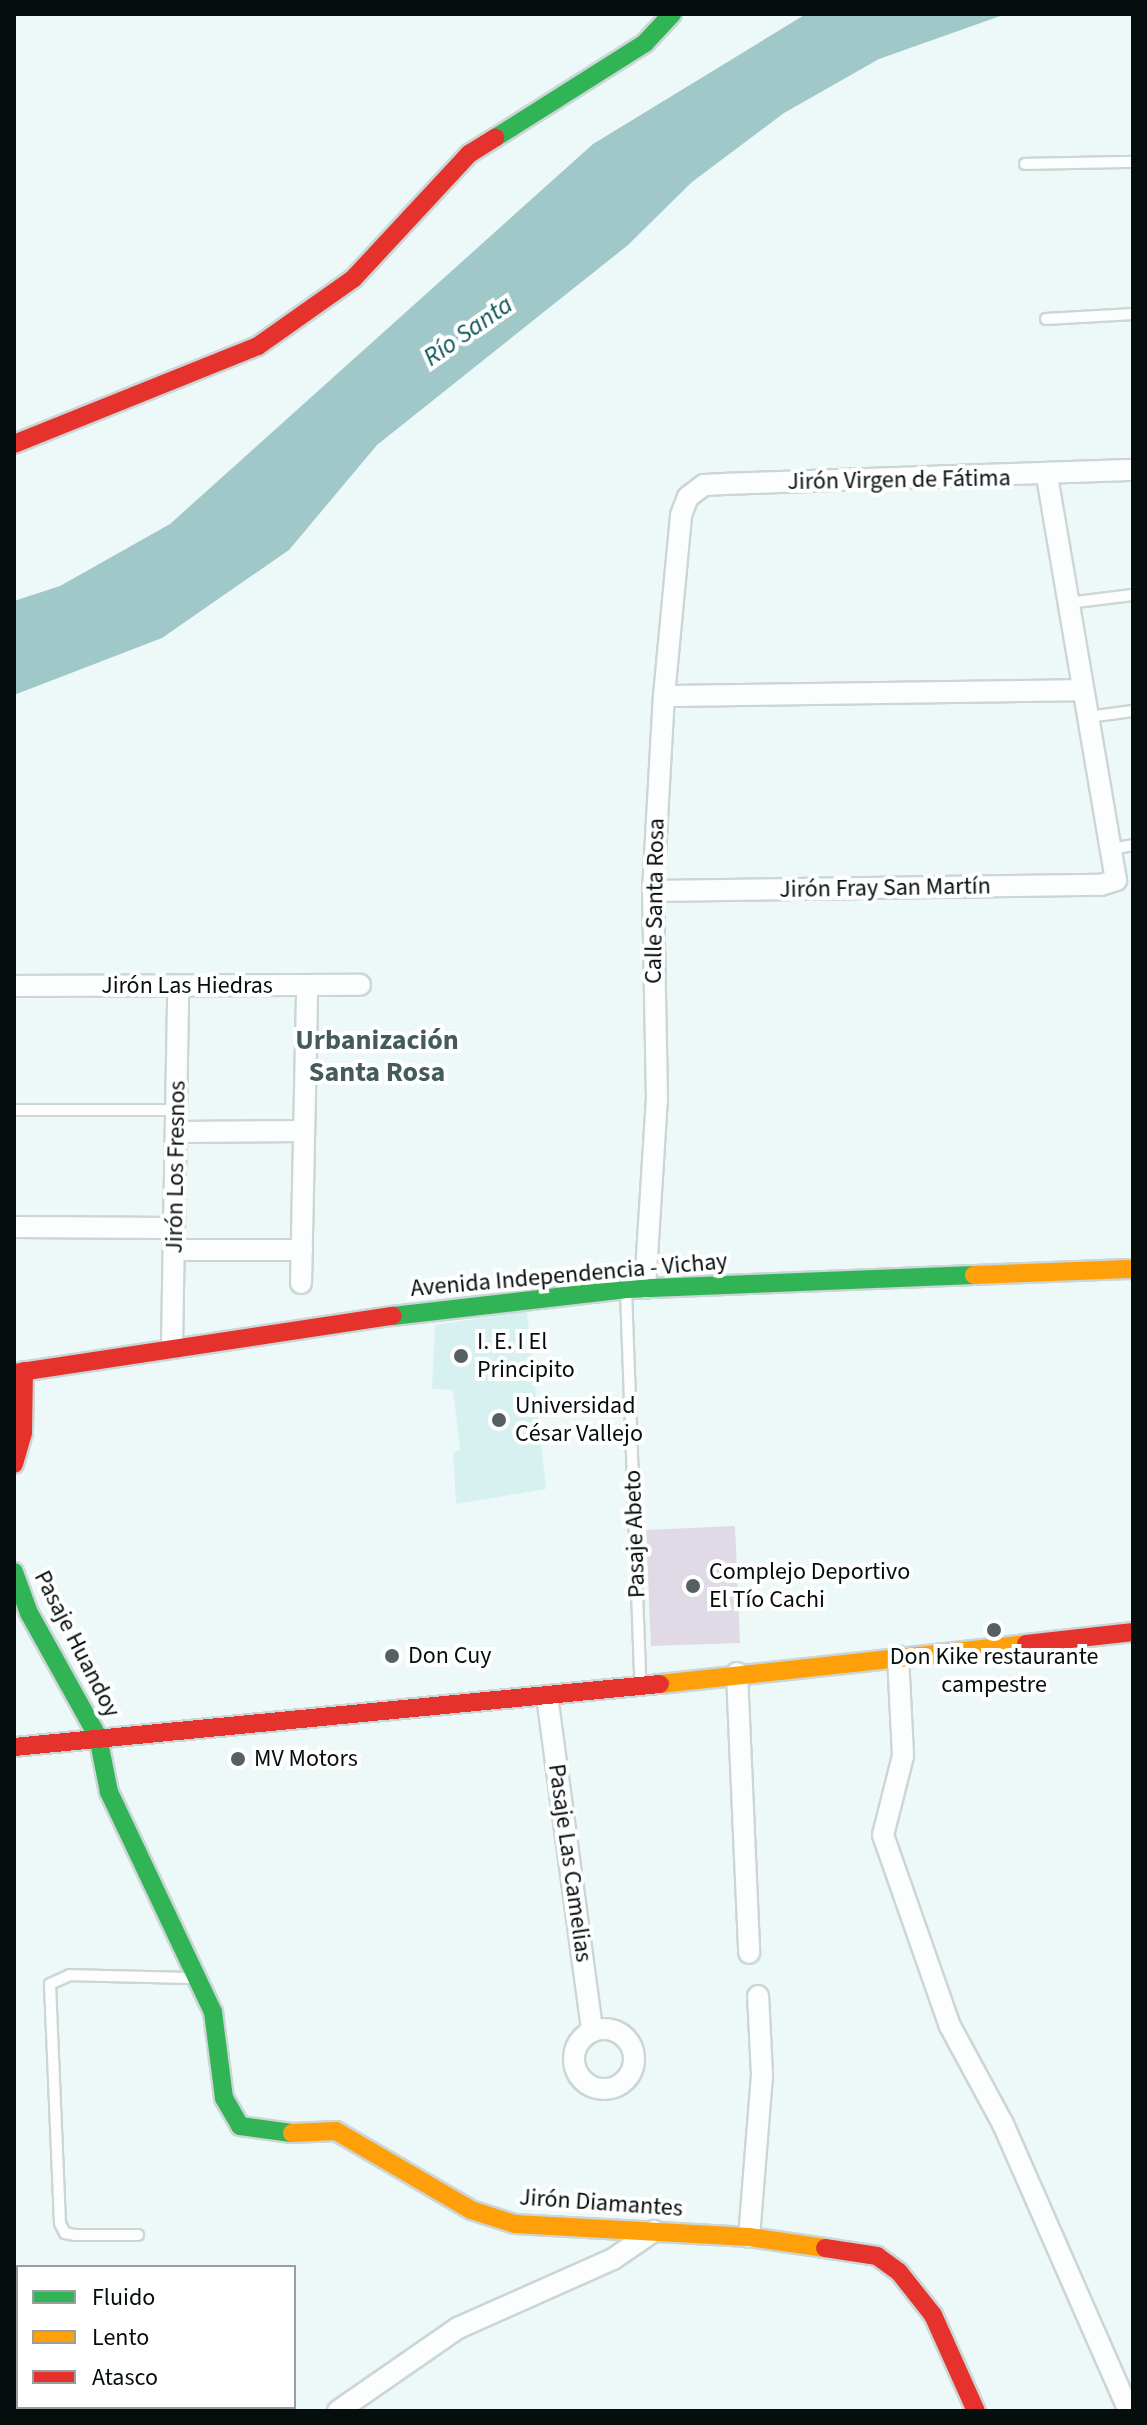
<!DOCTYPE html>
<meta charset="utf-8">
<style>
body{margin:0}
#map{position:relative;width:1147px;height:2425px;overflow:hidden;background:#edf9f9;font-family:"Source Sans 3",sans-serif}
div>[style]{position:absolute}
.built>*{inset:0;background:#d7f1f1}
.green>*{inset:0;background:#dfdae6}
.water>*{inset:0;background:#a1c8c8}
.path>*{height:4px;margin-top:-2px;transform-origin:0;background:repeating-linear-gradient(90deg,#d2d5d5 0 4px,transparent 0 8px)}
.roads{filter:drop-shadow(2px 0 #ccd6d6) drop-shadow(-2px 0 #ccd6d6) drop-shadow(0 2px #ccd6d6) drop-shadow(0 -2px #ccd6d6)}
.lane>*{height:10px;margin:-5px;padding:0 5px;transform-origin:5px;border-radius:5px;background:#fcfefe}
.street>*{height:20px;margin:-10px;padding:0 10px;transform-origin:10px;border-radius:10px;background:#fcfefe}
.street>.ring{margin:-10px;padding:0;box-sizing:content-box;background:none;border:20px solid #fcfefe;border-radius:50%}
.fast>*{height:18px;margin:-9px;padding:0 9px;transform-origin:9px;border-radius:9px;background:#30b455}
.slow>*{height:18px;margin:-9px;padding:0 9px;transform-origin:9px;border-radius:9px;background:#ff9f0a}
.jam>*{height:18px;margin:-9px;padding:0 9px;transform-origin:9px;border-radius:9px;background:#e5322d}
.dots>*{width:22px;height:22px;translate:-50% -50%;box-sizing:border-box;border:4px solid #fff;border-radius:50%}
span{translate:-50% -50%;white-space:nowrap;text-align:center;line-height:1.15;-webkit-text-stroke:8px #fff;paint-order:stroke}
.street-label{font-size:24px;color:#050d0d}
.poi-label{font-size:24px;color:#050d0d}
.left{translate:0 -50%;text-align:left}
.water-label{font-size:26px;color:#0b5758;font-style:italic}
.quarter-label{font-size:28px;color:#435b5b;font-weight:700}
.frame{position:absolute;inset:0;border:16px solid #050d0d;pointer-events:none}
.legend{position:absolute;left:16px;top:2265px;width:280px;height:144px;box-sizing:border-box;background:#fff;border:2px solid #9b9e9e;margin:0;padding:10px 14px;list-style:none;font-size:24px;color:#050d0d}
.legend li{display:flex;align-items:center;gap:16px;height:40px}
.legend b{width:40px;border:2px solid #9b9e9e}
</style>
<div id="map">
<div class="built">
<i style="clip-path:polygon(527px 1311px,546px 1489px,456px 1504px,453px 1452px,460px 1450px,453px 1390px,432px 1389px,435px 1325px)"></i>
</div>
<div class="green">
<i style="clip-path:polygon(735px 1526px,740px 1643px,651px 1646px,646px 1530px)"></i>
</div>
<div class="water">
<i style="clip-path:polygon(806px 14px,1006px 14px,879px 59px,784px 113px,692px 182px,628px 245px,377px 445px,289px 550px,162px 638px,14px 695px,14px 601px,60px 586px,170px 524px,593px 144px)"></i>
</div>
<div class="path">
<i style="left:546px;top:1430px;width:71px;rotate:0.8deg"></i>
</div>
<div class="roads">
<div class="lane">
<i style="left:1025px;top:164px;width:108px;rotate:-1.1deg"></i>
<i style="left:1046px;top:319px;width:87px;rotate:-3.3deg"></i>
<i style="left:1068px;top:603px;width:65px;rotate:-7deg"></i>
<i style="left:1088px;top:717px;width:45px;rotate:-7.6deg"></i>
<i style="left:1111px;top:849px;width:22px;rotate:-10deg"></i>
<i style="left:14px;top:1110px;width:162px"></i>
<i style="left:626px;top:1291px;width:388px;rotate:87.9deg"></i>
<i style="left:138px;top:2235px;width:63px;rotate:180deg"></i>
<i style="left:75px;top:2235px;width:10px;rotate:-169deg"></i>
<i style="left:65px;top:2233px;width:11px;rotate:-117deg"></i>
<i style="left:60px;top:2223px;width:239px;rotate:-92.4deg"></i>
<i style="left:50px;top:1984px;width:22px;rotate:-24deg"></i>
<i style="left:70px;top:1975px;width:125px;rotate:1.4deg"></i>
</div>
<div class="street">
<i style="left:664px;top:696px;width:418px;rotate:-0.8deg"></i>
<i style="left:653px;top:891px;width:448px;rotate:-0.8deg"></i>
<i style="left:1101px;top:885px;width:16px;rotate:-18deg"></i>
<i style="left:1116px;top:880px;width:410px;rotate:-99.7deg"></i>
<i style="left:14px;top:986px;width:346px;rotate:-0.2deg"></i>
<i style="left:177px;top:1132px;width:126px;rotate:-0.5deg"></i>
<i style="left:14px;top:1227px;width:160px;rotate:0.4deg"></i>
<i style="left:174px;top:1250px;width:128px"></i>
<i style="left:301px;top:1283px;width:297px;rotate:-88.8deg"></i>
<i style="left:645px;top:1288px;width:189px;rotate:-86.4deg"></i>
<i style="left:657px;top:1099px;width:208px;rotate:-91.1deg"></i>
<i style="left:653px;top:891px;width:195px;rotate:-86.8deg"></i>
<i style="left:664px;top:696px;width:182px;rotate:-84.6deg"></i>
<i style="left:681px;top:515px;width:19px;rotate:-69deg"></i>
<i style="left:688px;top:497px;width:20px;rotate:-37deg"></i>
<i style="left:704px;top:485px;width:21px;rotate:-3deg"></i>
<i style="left:725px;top:484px;width:408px;rotate:-2deg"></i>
<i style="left:172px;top:1346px;width:359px;rotate:-89deg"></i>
<i style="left:898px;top:1656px;width:100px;rotate:87.1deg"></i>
<i style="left:903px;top:1756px;width:81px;rotate:104.2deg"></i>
<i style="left:883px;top:1835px;width:202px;rotate:70.7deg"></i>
<i style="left:950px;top:2026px;width:111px;rotate:61.6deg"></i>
<i style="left:1003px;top:2124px;width:313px;rotate:66.3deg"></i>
<i style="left:737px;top:1673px;width:280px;rotate:87.5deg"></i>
<i style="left:547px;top:1696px;width:338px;rotate:82.3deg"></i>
<i class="ring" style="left:574px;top:2029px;width:40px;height:40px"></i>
<i style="left:749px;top:2237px;width:164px;rotate:-85.4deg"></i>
<i style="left:762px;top:2074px;width:78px;rotate:-92.9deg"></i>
<i style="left:338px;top:2411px;width:146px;rotate:-34.7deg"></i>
<i style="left:458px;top:2328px;width:170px;rotate:-24deg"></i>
<i style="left:613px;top:2259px;width:50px;rotate:-34.3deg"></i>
</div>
<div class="fast">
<i style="left:495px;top:138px;width:178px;rotate:-32.3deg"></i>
<i style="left:645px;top:43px;width:40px;rotate:-47deg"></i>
<i style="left:393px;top:1316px;width:235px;rotate:-6.6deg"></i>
<i style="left:626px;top:1289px;width:348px;rotate:-2.3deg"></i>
<i style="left:14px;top:1572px;width:44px;rotate:69.9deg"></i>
<i style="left:29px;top:1613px;width:142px;rotate:60.9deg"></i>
<i style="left:98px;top:1737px;width:56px;rotate:78.7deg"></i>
<i style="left:109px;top:1792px;width:243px;rotate:64.7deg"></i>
<i style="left:213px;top:2012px;width:87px;rotate:82.7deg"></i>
<i style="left:224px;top:2098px;width:32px;rotate:60deg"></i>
<i style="left:240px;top:2126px;width:52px;rotate:7.7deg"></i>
</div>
<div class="slow">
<i style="left:974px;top:1275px;width:159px;rotate:-2.2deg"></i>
<i style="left:660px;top:1684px;width:368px;rotate:-6.2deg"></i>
<i style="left:292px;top:2133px;width:44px;rotate:-2.6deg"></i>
<i style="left:336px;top:2131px;width:156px;rotate:30.3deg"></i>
<i style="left:471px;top:2210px;width:46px;rotate:17.7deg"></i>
<i style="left:515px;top:2224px;width:234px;rotate:3.2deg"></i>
<i style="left:749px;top:2237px;width:77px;rotate:8.2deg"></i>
</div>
<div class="jam">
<i style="left:14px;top:444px;width:263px;rotate:-21.9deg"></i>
<i style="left:258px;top:346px;width:116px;rotate:-35.2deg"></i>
<i style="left:353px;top:279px;width:171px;rotate:-47.1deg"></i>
<i style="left:469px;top:154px;width:31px;rotate:-32deg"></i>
<i style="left:14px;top:1373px;width:383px;rotate:-8.6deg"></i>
<i style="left:14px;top:1464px;width:33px;rotate:-74deg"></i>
<i style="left:23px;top:1432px;width:61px;rotate:-89.1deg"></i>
<i style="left:1026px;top:1644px;width:108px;rotate:-6.4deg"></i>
<i style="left:14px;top:1747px;width:649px;rotate:-5.57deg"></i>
<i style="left:825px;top:2248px;width:53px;rotate:8.7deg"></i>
<i style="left:877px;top:2256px;width:27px;rotate:36deg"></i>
<i style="left:899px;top:2272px;width:55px;rotate:51.7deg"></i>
<i style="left:933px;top:2315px;width:105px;rotate:65.9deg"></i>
</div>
</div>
<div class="dots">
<i style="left:461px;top:1356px;background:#566060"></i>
<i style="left:499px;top:1420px;background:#566060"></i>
<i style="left:693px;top:1586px;background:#566060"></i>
<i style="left:994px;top:1630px;background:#566060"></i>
<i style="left:392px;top:1656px;background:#566060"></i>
<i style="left:238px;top:1759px;background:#566060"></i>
</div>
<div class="street-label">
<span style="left:899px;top:480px;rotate:-1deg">Jirón Virgen de Fátima</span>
<span style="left:885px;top:888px;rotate:-1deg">Jirón Fray San Martín</span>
<span style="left:655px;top:901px;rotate:-89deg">Calle Santa Rosa</span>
<span style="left:187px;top:986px">Jirón Las Hiedras</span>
<span style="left:176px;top:1167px;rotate:-89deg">Jirón Los Fresnos</span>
<span style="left:569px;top:1275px;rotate:-5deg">Avenida Independencia - Vichay</span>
<span style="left:635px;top:1534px;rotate:-92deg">Pasaje Abeto</span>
<span style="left:77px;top:1644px;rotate:63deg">Pasaje Huandoy</span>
<span style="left:570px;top:1863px;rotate:82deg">Pasaje Las Camelias</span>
<span style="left:601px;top:2203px;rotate:4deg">Jirón Diamantes</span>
</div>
<div class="poi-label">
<span class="left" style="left:477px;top:1356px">I. E. I El<br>Principito</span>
<span class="left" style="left:515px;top:1420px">Universidad<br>César Vallejo</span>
<span class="left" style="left:709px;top:1586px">Complejo Deportivo<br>El Tío Cachi</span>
<span class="left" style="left:408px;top:1656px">Don Cuy</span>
<span style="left:994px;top:1671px">Don Kike restaurante<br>campestre</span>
<span class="left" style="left:254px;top:1759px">MV Motors</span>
</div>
<div class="water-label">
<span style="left:468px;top:331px;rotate:-35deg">Río Santa</span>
</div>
<div class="quarter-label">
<span style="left:377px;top:1056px">Urbanización<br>Santa Rosa</span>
</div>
<div class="frame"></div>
<ul class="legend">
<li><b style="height:10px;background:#30b455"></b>Fluido</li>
<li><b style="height:10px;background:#ff9f0a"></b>Lento</li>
<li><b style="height:10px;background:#e5322d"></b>Atasco</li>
</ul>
</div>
